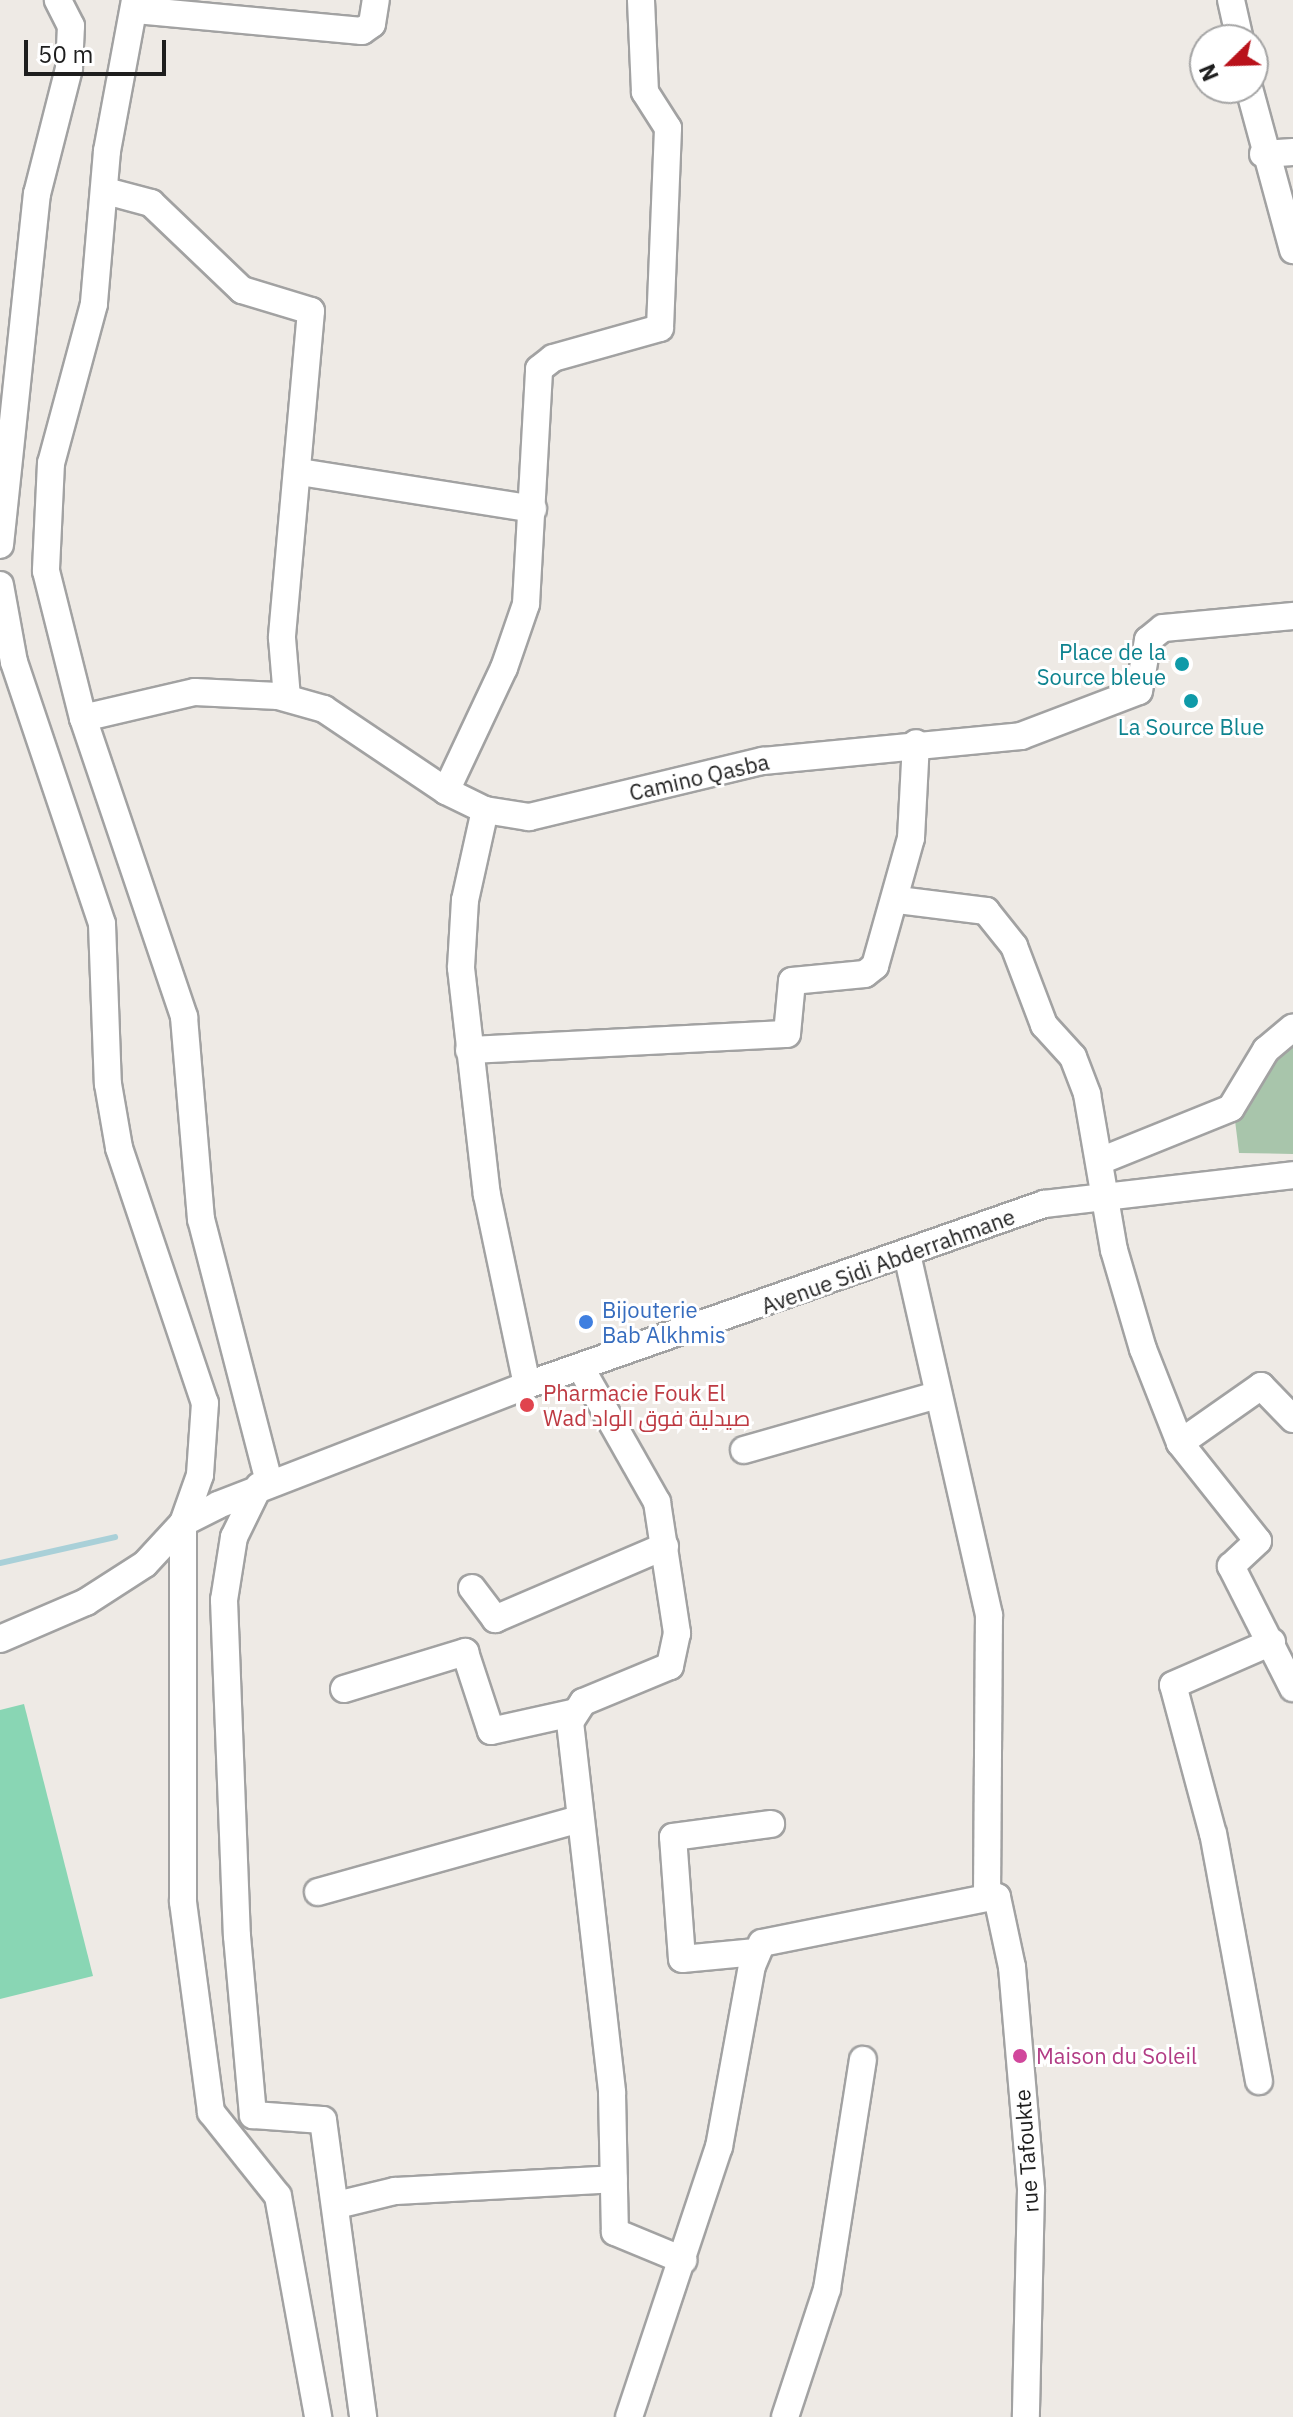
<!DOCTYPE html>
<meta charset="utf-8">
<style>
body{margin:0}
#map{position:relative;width:1293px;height:2417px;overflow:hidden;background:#eeeae5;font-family:"IBM Plex Sans",Cairo,sans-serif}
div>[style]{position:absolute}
.cemetery>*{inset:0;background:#a8c5ab}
.pitch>*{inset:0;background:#89d6b4}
.stream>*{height:6px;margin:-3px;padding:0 3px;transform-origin:3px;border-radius:3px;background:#a9d0d8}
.roads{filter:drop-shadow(2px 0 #a2a2a2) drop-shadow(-2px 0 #a2a2a2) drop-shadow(0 2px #a2a2a2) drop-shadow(0 -2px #a2a2a2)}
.minor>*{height:26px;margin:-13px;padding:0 13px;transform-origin:13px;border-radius:13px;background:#fff}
.dots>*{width:22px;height:22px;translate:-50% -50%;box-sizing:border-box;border:4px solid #fff;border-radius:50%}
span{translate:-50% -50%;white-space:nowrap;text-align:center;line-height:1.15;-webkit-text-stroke:6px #fff;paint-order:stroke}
.culture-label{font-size:22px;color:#0d838f}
.right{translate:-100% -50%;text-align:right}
.street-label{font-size:22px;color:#1e1e1e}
.shop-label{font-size:22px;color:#366cbe}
.left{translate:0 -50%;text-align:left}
.health-label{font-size:22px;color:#be3a42}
.hotel-label{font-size:22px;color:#b23c85}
.north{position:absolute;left:1189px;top:24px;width:80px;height:80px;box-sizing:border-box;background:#fff;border:2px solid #a5a5a5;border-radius:50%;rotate:247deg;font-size:22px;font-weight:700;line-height:32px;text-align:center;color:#1e1e1e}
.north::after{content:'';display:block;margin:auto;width:28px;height:36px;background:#b9121b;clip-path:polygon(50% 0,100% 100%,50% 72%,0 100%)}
.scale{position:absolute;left:24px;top:40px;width:142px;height:36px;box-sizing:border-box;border:4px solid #1e1e1e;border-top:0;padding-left:10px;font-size:24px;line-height:28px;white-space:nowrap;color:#1e1e1e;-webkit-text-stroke:6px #fff;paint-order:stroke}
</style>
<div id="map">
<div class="cemetery">
<i style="clip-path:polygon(1293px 1031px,1293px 1154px,1239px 1153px,1234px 1112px)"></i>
</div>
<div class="pitch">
<i style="clip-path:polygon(24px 1704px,93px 1976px,0 1999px,0 1710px)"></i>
</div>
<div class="stream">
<i style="left:0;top:1563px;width:118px;rotate:-12.7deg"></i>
</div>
<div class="roads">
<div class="minor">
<i style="left:135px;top:0;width:154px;rotate:100.5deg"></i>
<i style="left:107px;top:151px;width:154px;rotate:94.9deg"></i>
<i style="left:94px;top:304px;width:165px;rotate:105.1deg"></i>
<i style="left:51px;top:463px;width:108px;rotate:92.7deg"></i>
<i style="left:46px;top:571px;width:152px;rotate:75.9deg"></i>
<i style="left:83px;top:718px;width:316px;rotate:71.3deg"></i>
<i style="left:184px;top:1017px;width:203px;rotate:85.2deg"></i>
<i style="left:201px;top:1219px;width:271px;rotate:75.5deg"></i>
<i style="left:1231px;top:0;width:41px;rotate:77.3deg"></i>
<i style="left:136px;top:10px;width:227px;rotate:5.3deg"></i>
<i style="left:362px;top:31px;width:12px;rotate:-35deg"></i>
<i style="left:372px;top:24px;width:24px;rotate:-81deg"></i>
<i style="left:1249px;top:88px;width:168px;rotate:74.8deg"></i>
<i style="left:1263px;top:154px;width:30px;rotate:-4deg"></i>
<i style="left:106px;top:191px;width:47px;rotate:14.9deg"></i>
<i style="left:151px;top:203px;width:126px;rotate:43.7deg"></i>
<i style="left:242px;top:290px;width:72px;rotate:16.9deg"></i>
<i style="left:311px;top:311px;width:328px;rotate:95.1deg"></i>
<i style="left:282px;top:638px;width:60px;rotate:85.2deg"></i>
<i style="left:300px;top:472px;width:236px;rotate:9deg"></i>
<i style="left:0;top:545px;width:353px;rotate:-84deg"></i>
<i style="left:37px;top:194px;width:130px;rotate:-75.7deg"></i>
<i style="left:69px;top:68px;width:42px;rotate:-87.3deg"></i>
<i style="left:71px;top:26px;width:29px;rotate:-117deg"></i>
<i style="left:0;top:585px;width:78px;rotate:79.7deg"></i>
<i style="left:14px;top:662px;width:276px;rotate:71.4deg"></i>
<i style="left:102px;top:924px;width:160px;rotate:87.9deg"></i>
<i style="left:108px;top:1084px;width:65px;rotate:80.2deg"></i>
<i style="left:119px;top:1148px;width:269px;rotate:71.4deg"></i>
<i style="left:205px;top:1403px;width:72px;rotate:94deg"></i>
<i style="left:200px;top:1475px;width:51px;rotate:109.5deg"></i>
<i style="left:183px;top:1523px;width:379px;rotate:90deg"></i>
<i style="left:183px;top:1902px;width:212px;rotate:82.4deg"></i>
<i style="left:211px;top:2112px;width:107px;rotate:51.4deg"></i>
<i style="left:278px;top:2196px;width:225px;rotate:79.7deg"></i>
<i style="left:83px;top:718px;width:115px;rotate:-13.1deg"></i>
<i style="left:195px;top:692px;width:83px;rotate:2.8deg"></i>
<i style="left:278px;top:696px;width:48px;rotate:15.8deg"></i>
<i style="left:324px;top:709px;width:147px;rotate:33.9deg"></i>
<i style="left:446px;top:791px;width:43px;rotate:26deg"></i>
<i style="left:485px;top:810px;width:45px;rotate:9deg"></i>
<i style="left:529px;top:817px;width:241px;rotate:-13.5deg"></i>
<i style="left:763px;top:761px;width:259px;rotate:-5.5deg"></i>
<i style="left:1021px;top:736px;width:126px;rotate:-20.9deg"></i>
<i style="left:1139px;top:691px;width:52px;rotate:-80deg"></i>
<i style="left:1148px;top:640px;width:19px;rotate:-39deg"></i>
<i style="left:1163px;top:628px;width:131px;rotate:-5.3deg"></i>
<i style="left:446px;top:791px;width:136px;rotate:-64.8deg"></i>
<i style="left:504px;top:668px;width:68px;rotate:-71deg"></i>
<i style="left:526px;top:604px;width:235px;rotate:-86.8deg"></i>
<i style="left:539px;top:369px;width:18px;rotate:-38deg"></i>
<i style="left:553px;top:358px;width:111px;rotate:-15.7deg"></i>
<i style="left:660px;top:328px;width:200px;rotate:-87.7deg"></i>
<i style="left:668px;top:128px;width:43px;rotate:-122.6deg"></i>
<i style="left:645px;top:92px;width:92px;rotate:-92.5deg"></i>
<i style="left:485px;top:810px;width:92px;rotate:102.5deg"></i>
<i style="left:465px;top:900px;width:68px;rotate:93.4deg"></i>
<i style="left:461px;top:968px;width:228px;rotate:83.5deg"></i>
<i style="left:487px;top:1195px;width:194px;rotate:78.1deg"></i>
<i style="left:898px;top:900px;width:89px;rotate:7.1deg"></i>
<i style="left:986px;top:911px;width:45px;rotate:51.3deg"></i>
<i style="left:1014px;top:946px;width:85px;rotate:69.2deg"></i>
<i style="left:1044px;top:1025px;width:43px;rotate:47.8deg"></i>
<i style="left:1073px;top:1057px;width:40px;rotate:69deg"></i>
<i style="left:1087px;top:1094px;width:158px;rotate:80.2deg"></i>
<i style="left:1114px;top:1250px;width:103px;rotate:73.7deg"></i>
<i style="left:1143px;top:1349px;width:101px;rotate:68.5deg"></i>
<i style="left:1180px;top:1443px;width:125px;rotate:51.5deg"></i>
<i style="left:1258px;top:1541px;width:37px;rotate:137deg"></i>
<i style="left:1231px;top:1566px;width:137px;rotate:63.1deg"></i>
<i style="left:469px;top:1050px;width:318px;rotate:-2.9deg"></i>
<i style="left:787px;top:1034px;width:53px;rotate:-84.6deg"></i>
<i style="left:792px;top:981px;width:73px;rotate:-5.5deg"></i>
<i style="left:865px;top:974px;width:13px;rotate:-39deg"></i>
<i style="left:875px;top:966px;width:133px;rotate:-74.3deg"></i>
<i style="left:911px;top:838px;width:95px;rotate:-87deg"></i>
<i style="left:1100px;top:1161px;width:141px;rotate:-22deg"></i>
<i style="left:1231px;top:1108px;width:68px;rotate:-58.9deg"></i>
<i style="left:1266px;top:1050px;width:35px;rotate:-40deg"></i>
<i style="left:582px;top:1370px;width:152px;rotate:60.4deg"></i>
<i style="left:657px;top:1502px;width:133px;rotate:81.3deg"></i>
<i style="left:677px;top:1633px;width:34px;rotate:102deg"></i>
<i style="left:670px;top:1666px;width:94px;rotate:157.5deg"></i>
<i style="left:583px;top:1702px;width:24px;rotate:123deg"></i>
<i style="left:570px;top:1722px;width:373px;rotate:83.5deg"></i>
<i style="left:612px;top:2093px;width:139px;rotate:88.8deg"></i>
<i style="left:615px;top:2232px;width:74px;rotate:22.4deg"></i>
<i style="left:1180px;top:1443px;width:99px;rotate:-35.1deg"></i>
<i style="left:1261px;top:1386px;width:46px;rotate:45.9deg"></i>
<i style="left:744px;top:1450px;width:201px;rotate:-15.9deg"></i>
<i style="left:259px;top:1486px;width:57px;rotate:116.1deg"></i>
<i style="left:234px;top:1537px;width:64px;rotate:99deg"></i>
<i style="left:224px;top:1600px;width:336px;rotate:87.8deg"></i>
<i style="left:237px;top:1936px;width:180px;rotate:84.9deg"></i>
<i style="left:253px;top:2115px;width:70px;rotate:4.1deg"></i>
<i style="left:323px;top:2120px;width:300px;rotate:82.3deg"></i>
<i style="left:472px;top:1588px;width:39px;rotate:53deg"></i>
<i style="left:495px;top:1619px;width:185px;rotate:-23.2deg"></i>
<i style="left:0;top:1639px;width:94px;rotate:-23.3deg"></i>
<i style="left:86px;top:1602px;width:70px;rotate:-32.8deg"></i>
<i style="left:145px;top:1564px;width:56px;rotate:-47.2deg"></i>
<i style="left:183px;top:1523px;width:39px;rotate:-27deg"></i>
<i style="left:218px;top:1505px;width:331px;rotate:-21.2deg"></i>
<i style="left:527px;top:1385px;width:548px;rotate:-19.29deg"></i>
<i style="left:1044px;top:1204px;width:251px;rotate:-6.6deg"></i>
<i style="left:344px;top:1689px;width:127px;rotate:-17deg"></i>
<i style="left:465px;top:1652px;width:83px;rotate:71.8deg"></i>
<i style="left:491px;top:1731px;width:83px;rotate:-12.5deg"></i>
<i style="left:318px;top:1892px;width:272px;rotate:-15.6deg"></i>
<i style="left:987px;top:1898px;width:10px;rotate:-6deg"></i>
<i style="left:997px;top:1897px;width:72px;rotate:77.9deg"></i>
<i style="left:1012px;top:1967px;width:224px;rotate:85.1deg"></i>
<i style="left:1031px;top:2190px;width:227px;rotate:91.3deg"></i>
<i style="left:756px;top:1952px;width:74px;rotate:174.6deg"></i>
<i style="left:682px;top:1959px;width:122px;rotate:-94.2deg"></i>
<i style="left:673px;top:1837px;width:99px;rotate:-7.6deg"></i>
<i style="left:1259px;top:2081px;width:251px;rotate:-100.5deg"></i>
<i style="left:1213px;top:1834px;width:154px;rotate:-105deg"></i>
<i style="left:1173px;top:1685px;width:108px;rotate:-23.5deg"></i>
<i style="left:337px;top:2205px;width:60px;rotate:-13.6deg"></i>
<i style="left:395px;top:2191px;width:219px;rotate:-3.1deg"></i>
<i style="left:629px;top:2417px;width:285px;rotate:-71.6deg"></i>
<i style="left:719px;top:2147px;width:184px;rotate:-79.7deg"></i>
<i style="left:752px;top:1966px;width:25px;rotate:-67deg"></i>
<i style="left:762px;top:1943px;width:229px;rotate:-11.3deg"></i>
<i style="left:987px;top:1898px;width:283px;rotate:-89.6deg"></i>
<i style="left:989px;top:1615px;width:371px;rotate:-102.8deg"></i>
<i style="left:785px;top:2417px;width:135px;rotate:-71.8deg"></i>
<i style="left:827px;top:2289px;width:232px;rotate:-81.1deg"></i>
</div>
</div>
<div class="dots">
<i style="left:1182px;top:664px;background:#0f9aa8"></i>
<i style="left:1191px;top:701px;background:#0f9aa8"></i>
<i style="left:586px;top:1322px;background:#3f7fe0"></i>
<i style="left:527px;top:1405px;background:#e0444e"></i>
<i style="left:1020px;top:2056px;background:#d1479c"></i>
</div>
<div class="culture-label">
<span class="right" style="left:1166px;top:664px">Place de la<br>Source bleue</span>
<span style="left:1191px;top:727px">La Source Blue</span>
</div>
<div class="street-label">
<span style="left:699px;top:777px;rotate:-13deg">Camino Qasba</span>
<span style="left:888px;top:1261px;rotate:-20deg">Avenue Sidi Abderrahmane</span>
<span style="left:1026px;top:2151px;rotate:-94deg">rue Tafoukte</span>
</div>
<div class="shop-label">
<span class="left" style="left:602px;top:1322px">Bijouterie<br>Bab Alkhmis</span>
</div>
<div class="health-label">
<span class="left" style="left:543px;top:1405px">Pharmacie Fouk El<br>Wad صيدلية فوق الواد</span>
</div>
<div class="hotel-label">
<span class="left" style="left:1036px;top:2056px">Maison du Soleil</span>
</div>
<div class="north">N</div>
<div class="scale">50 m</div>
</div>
